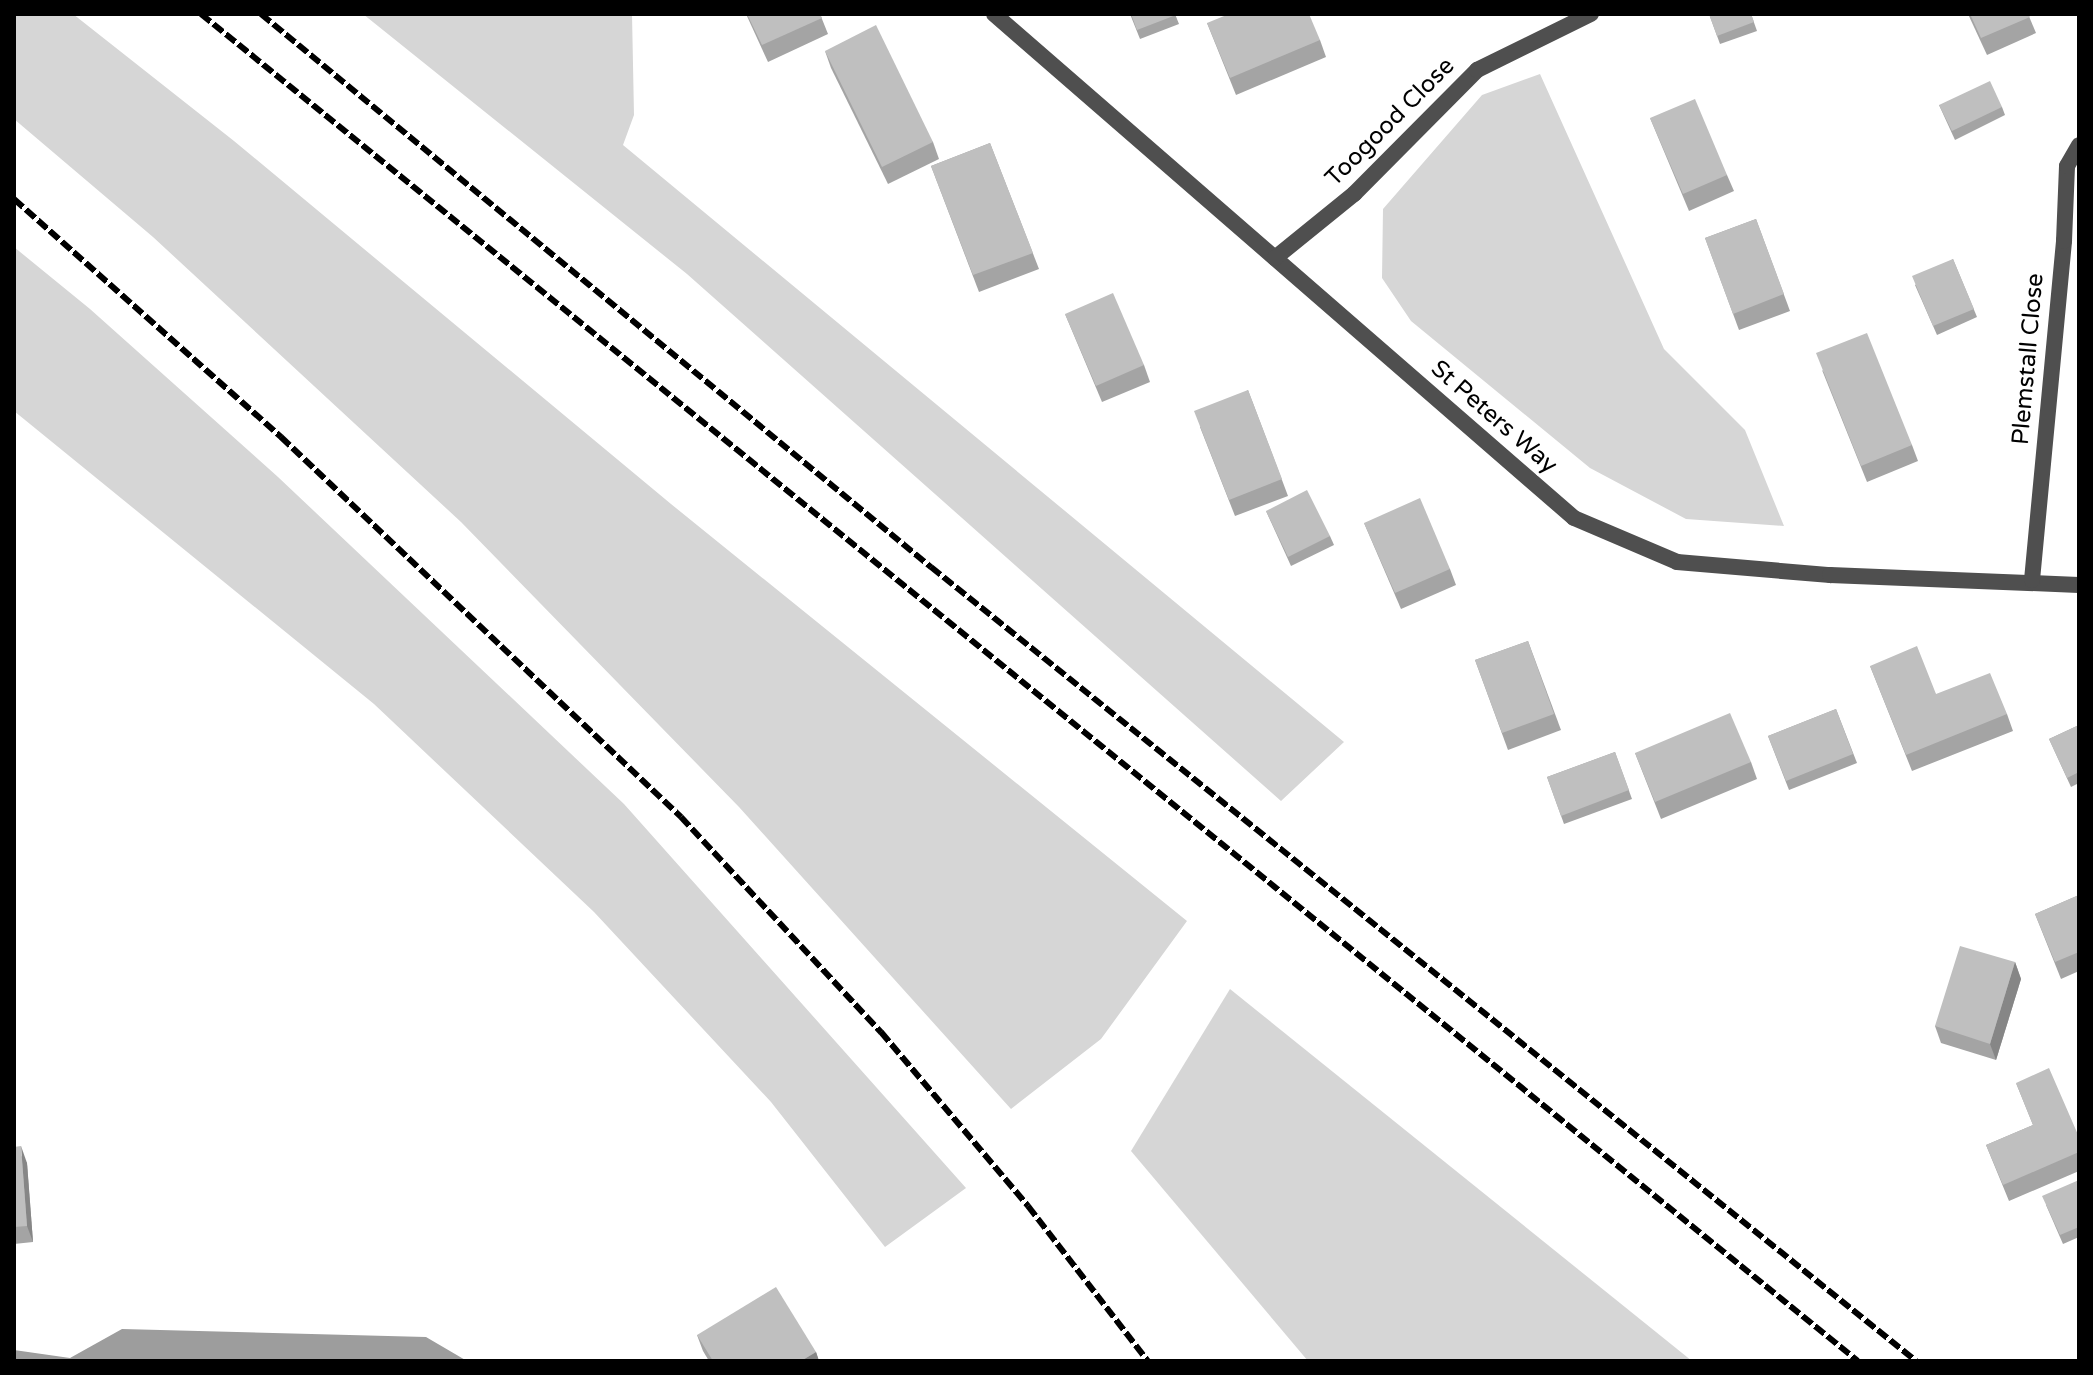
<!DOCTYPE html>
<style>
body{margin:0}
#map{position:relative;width:2093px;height:1375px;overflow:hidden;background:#fff;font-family:"Varela Round",sans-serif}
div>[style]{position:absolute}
.green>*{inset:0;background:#d6d6d6}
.water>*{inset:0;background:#9d9d9d}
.minor>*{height:16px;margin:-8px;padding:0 8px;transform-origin:8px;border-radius:8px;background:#4f4f4f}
.rail>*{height:6px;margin-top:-3px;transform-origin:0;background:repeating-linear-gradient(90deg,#000 0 12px,transparent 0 16px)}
.wall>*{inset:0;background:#a4a4a4}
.shaded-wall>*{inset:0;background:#868686}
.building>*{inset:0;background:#bfbfbf}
span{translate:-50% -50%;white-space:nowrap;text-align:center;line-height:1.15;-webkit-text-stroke:6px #fff;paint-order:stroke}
.street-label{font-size:24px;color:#000}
.frame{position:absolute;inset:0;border:16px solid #000;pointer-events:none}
</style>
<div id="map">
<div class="green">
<i style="clip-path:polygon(14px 14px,73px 14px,234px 141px,671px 504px,1187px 921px,1101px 1039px,1011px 1109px,739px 807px,461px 522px,153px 237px,14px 119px)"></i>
<i style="clip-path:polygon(363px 14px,632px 14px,634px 115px,623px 145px,1344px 742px,1281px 801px,687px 274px)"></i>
<i style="clip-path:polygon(1540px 74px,1664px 349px,1745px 430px,1784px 526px,1686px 519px,1590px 468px,1411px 321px,1382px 278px,1383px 209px,1482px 95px)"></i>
<i style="clip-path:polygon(14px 247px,90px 309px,278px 477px,624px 804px,966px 1188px,885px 1247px,771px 1102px,594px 912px,374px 704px,14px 411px)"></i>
<i style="clip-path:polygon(1230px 989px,1692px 1361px,1308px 1361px,1131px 1151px)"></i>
</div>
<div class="water">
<i style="clip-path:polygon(122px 1329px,426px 1337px,467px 1361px,14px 1361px,14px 1350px,70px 1358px)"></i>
</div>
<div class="minor">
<i style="left:994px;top:14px;width:768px;rotate:40.99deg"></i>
<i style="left:1574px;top:518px;width:112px;rotate:23.1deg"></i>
<i style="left:1677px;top:562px;width:154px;rotate:4.9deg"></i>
<i style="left:1830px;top:575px;width:249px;rotate:2.3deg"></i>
<i style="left:1275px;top:258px;width:102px;rotate:-39deg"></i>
<i style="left:1354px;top:194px;width:175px;rotate:-45.2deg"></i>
<i style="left:1477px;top:70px;width:127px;rotate:-26.2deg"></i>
<i style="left:2032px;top:580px;width:341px;rotate:-84.6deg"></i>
<i style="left:2064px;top:241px;width:75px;rotate:-87.7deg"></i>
<i style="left:2067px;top:166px;width:24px;rotate:-60deg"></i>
</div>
<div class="rail">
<i style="left:201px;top:14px;width:2135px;rotate:39.11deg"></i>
<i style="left:261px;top:14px;width:869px;rotate:39.54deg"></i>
<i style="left:931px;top:567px;width:1265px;rotate:38.87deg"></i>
<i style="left:14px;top:199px;width:358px;rotate:41.7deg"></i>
<i style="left:281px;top:437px;width:552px;rotate:43.53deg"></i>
<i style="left:681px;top:817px;width:294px;rotate:47.1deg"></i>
<i style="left:881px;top:1032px;width:228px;rotate:49.8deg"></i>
<i style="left:1028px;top:1206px;width:196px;rotate:52.3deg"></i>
</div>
<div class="wall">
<i style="clip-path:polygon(746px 14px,820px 14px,828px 34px,768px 62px)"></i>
<i style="clip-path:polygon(1130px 14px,1175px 14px,1179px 24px,1140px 39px)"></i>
<i style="clip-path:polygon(1709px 14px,1751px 14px,1757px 31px,1720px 44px)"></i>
<i style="clip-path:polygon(1968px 14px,2028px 14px,2036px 33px,1987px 55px)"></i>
<i style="clip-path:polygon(1207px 23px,1320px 40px,1326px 57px,1236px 95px)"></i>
<i style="clip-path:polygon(825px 51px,933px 142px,939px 159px,888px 184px,831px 68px)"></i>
<i style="clip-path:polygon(1939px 105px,2002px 107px,2005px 115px,1955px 140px)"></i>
<i style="clip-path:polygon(1650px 118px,1727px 175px,1734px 191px,1689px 211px)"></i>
<i style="clip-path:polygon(990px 143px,1039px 269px,979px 292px,931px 166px)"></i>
<i style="clip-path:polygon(1756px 219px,1790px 311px,1739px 330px,1705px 238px)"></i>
<i style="clip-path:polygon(1953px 259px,1977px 317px,1937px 335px,1915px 285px)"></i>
<i style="clip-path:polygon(1065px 314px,1144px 365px,1150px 382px,1102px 402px)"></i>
<i style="clip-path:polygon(1822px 370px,1912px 445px,1918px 461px,1867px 482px)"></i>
<i style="clip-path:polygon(1248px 390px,1288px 496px,1235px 516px,1200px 427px)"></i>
<i style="clip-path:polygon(1266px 511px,1330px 536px,1334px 545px,1291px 566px)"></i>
<i style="clip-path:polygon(1364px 523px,1450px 569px,1456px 585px,1401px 609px)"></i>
<i style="clip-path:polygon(1528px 641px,1561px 730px,1508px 750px,1475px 660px)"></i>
<i style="clip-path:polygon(1870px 666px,1936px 694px,2007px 714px,2013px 731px,1912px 771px)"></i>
<i style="clip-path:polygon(1836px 709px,1857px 763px,1789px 790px,1768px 736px)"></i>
<i style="clip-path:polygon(2079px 725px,2079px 783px,2071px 787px,2049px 739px)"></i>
<i style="clip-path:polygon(1615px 752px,1632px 799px,1564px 824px,1547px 777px)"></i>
<i style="clip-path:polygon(1635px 753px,1751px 762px,1757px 779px,1661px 819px)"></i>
<i style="clip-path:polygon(2079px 895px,2079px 971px,2061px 979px,2035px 914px)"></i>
<i style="clip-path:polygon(2015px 962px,2021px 979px,1996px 1060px,1941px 1043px,1935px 1026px)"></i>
<i style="clip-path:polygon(2016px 1083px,2079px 1137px,2079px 1171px,2009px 1201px,1986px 1145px,2033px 1125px)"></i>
<i style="clip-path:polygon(14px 1147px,27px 1163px,33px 1242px,14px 1244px)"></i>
<i style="clip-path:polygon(2079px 1180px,2079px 1237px,2063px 1244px,2046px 1205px)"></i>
<i style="clip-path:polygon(697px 1335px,816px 1352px,819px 1361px,709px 1361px,703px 1351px)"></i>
</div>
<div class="shaded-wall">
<i style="clip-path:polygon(2015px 962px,2021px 979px,1996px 1060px,1990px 1044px)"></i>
<i style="clip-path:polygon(21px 1146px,27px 1163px,33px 1242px,27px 1226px)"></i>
<i style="clip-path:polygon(816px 1352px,819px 1361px,801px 1361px)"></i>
</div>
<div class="building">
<i style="clip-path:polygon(747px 14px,820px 14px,822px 18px,762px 45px)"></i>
<i style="clip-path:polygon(1131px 14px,1175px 14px,1176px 15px,1137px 30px)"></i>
<i style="clip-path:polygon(1229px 14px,1309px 14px,1320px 40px,1230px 78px,1207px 23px)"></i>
<i style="clip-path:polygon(1709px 14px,1751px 14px,1754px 22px,1717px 36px)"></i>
<i style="clip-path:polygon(1970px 14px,2028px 14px,2030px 17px,1981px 38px)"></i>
<i style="clip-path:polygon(876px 25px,933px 142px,882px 167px,825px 51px)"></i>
<i style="clip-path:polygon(1990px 81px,2002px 107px,1952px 131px,1939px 105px)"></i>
<i style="clip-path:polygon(1695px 99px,1727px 175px,1683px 194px,1650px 118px)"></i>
<i style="clip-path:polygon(990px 143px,1033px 253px,973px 275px,931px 166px)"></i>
<i style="clip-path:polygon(1756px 219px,1784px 294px,1733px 314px,1705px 238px)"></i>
<i style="clip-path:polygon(1953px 259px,1974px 309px,1933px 326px,1912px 276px)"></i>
<i style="clip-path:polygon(1113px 293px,1144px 365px,1096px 386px,1065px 314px)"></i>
<i style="clip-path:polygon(1867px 333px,1912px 445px,1861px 466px,1816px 353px)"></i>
<i style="clip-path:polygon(1248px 390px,1282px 479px,1229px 500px,1194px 411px)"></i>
<i style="clip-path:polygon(1307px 490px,1330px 536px,1288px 557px,1266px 511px)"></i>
<i style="clip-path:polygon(1420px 498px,1450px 569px,1395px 593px,1364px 523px)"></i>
<i style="clip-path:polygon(1528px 641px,1554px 714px,1502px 733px,1475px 660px)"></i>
<i style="clip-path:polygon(1917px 646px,1936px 694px,1990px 673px,2007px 714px,1906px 755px,1870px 666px)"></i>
<i style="clip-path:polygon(1836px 709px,1853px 754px,1786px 781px,1768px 736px)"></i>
<i style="clip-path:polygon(1730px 713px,1751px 762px,1655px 802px,1635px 753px)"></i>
<i style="clip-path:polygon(2079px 725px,2079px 772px,2067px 778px,2049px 739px)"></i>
<i style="clip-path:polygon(1615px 752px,1629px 790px,1561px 816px,1547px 777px)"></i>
<i style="clip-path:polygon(2079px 895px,2079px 952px,2055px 962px,2035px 914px)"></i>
<i style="clip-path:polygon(1960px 946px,2015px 962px,1990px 1044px,1935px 1026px)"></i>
<i style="clip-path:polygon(2049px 1068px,2079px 1137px,2079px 1152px,2003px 1185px,1986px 1145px,2033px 1125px,2016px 1083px)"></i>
<i style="clip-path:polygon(21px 1146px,27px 1226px,14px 1227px,14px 1147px)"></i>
<i style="clip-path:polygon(2079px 1180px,2079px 1227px,2060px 1235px,2042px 1196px)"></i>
<i style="clip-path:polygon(776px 1287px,816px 1352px,801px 1361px,713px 1361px,697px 1335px)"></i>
</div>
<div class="street-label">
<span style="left:1390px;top:122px;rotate:-45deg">Toogood Close</span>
<span style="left:2028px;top:359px;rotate:-85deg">Plemstall Close</span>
<span style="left:1494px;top:417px;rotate:41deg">St Peters Way</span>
</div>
<div class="frame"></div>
</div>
